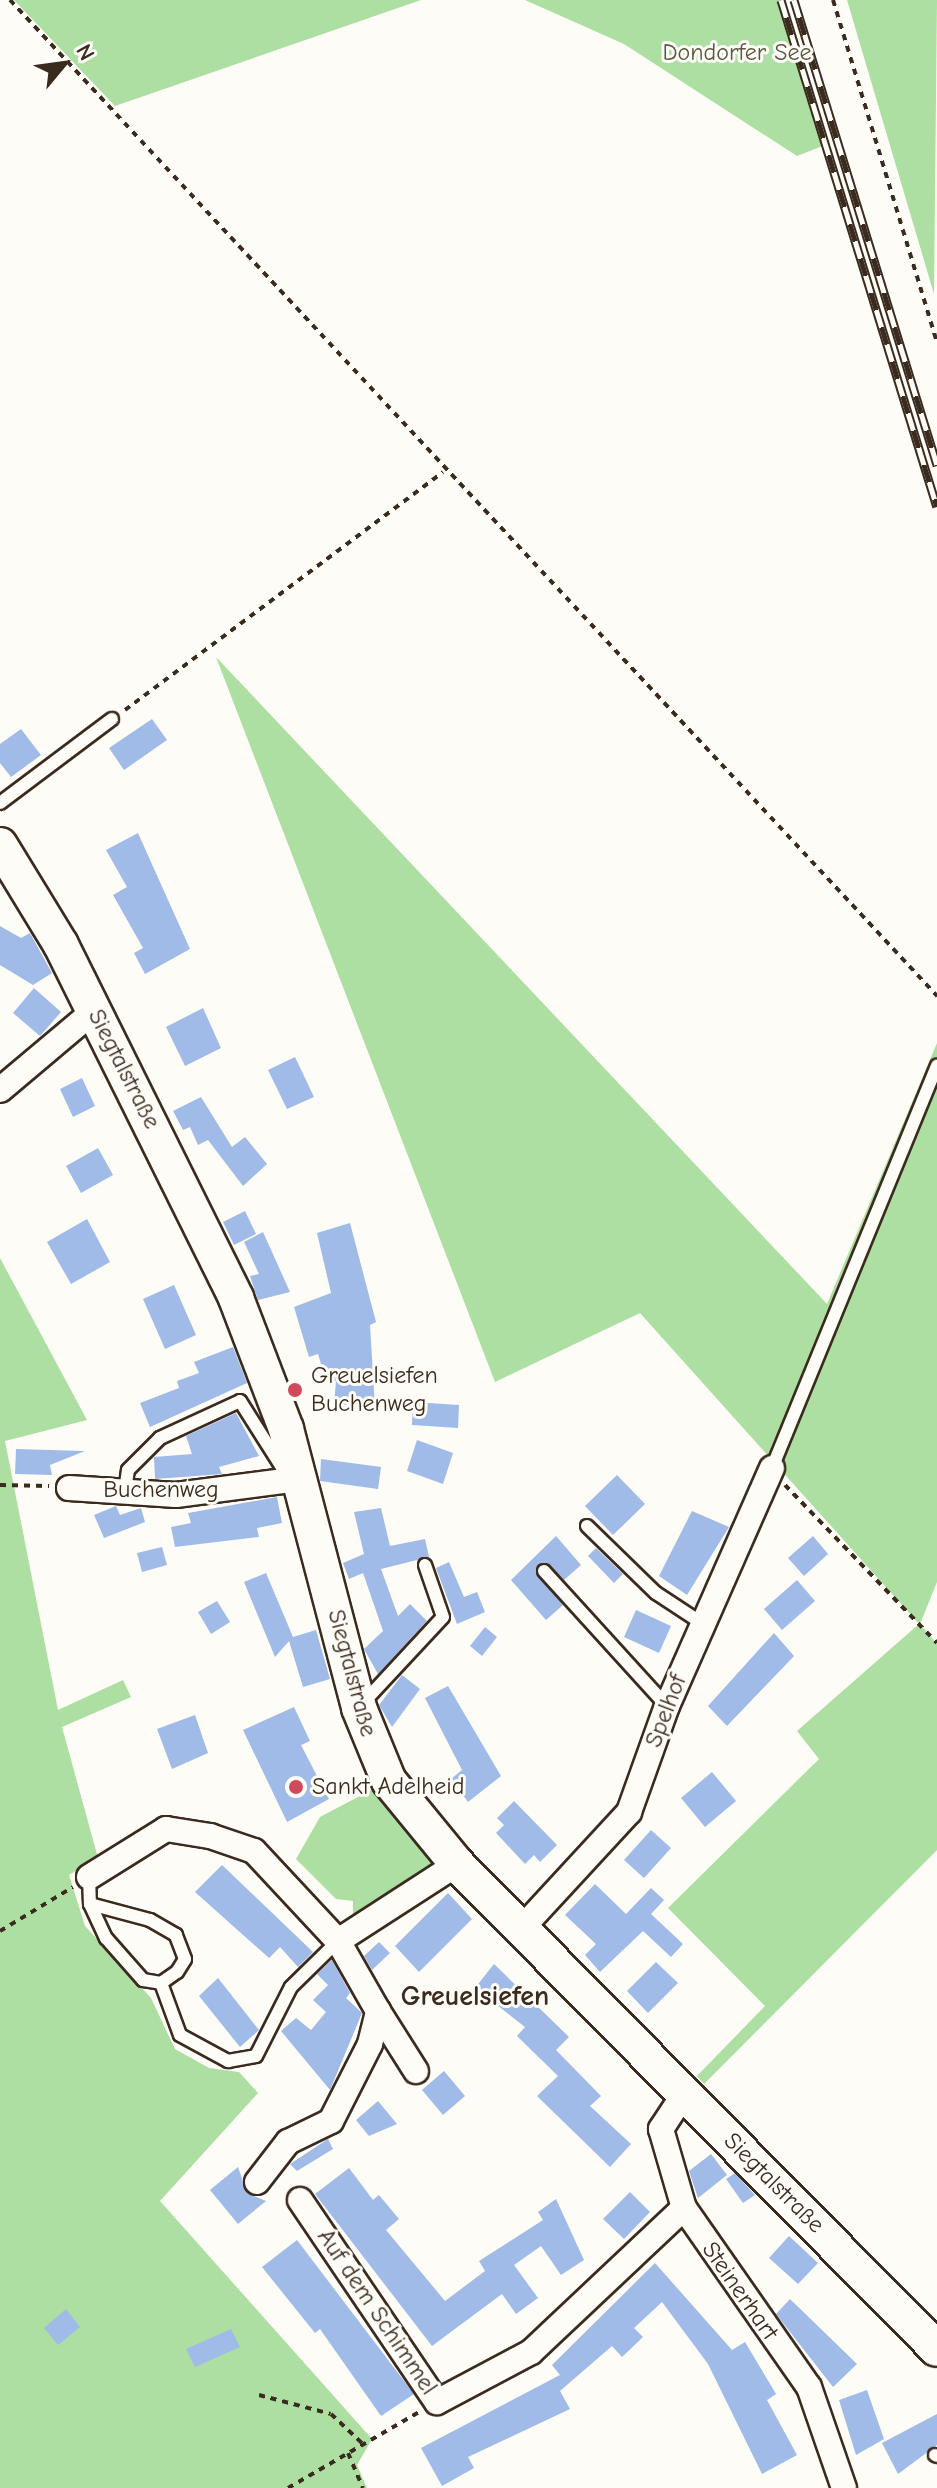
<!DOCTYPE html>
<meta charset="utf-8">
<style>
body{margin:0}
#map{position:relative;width:937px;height:2488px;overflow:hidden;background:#fdfcf7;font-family:"Comic Neue",sans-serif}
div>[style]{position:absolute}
.green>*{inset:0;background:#acdfa1}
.building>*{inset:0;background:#a0bbe7}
.path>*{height:4px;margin-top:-2px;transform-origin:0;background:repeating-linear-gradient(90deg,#3b2a1e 0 6px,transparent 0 12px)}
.roads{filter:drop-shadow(2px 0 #3b2a1e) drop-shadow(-2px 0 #3b2a1e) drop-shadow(0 2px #3b2a1e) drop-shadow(0 -2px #3b2a1e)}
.service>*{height:12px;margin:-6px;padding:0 6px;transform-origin:6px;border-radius:6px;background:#fdfcf7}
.minor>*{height:24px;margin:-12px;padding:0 12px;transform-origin:12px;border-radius:12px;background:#fdfcf7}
.secondary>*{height:34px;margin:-17px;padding:0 17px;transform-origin:17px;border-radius:17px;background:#fdfcf7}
.rail>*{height:9px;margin-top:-4.5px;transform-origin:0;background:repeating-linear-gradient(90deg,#fdfcf7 0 18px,#3b2a1e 0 36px);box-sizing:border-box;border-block:2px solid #3b2a1e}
.dots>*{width:22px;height:22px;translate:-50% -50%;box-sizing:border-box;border:4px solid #fdfcf7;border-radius:50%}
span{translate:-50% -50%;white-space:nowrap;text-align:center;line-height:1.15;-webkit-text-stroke:6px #fdfcf7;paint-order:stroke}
.park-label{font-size:24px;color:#57573f}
.street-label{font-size:24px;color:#3b2a1e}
.poi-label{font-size:24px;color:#3b2a1e}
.left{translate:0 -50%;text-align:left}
.quarter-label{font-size:28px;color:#3b2a1e;font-weight:700}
.north{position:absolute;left:24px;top:24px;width:80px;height:80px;-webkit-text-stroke:6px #fdfcf7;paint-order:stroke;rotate:61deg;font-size:22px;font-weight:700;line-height:32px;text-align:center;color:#3b2a1e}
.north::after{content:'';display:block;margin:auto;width:28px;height:36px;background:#3b2a1e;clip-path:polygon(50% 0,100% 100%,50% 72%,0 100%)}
</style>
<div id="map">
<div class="green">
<i style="clip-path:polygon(14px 0,421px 0,115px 106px)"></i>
<i style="clip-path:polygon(525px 0,780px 0,825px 145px,797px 156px,624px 44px)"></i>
<i style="clip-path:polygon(847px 0,937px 0,934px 294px)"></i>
<i style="clip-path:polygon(216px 657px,827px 1304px,937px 1043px,937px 1582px,920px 1624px,937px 1644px,937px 1850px,704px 2084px,697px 2076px,765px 2006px,668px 1908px,819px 1759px,797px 1731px,919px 1624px,640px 1313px,495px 1382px)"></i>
<i style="clip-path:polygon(0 1258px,87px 1420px,5px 1441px,58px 1710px,123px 1680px,131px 1697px,62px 1727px,98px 1858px,69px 1875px,85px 1926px,151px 1998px,175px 2049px,209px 2068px,239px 2072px,258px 2093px,160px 2201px,372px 2439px,357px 2465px,367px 2488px,0 2488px)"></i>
<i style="clip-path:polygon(375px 1788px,438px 1870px,372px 1915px,353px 1914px,353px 1901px,336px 1899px,296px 1859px,320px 1817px)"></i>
</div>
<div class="building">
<i style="clip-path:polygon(152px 719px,167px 740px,124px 770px,109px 748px)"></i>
<i style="clip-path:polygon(21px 729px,41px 755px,11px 777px,0 763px,0 744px)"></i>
<i style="clip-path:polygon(138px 833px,190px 949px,145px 974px,134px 953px,143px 948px,113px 895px,127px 887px,106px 850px)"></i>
<i style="clip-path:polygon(0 926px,21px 938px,30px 933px,52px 973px,33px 985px,0 965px)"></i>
<i style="clip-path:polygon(34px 988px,61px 1012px,40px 1036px,13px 1013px)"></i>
<i style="clip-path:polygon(203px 1008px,221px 1048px,185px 1066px,166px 1027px)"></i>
<i style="clip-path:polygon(295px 1057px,314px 1097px,287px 1109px,268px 1070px)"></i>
<i style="clip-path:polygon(82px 1078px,95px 1106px,73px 1117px,60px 1089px)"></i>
<i style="clip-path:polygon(201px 1097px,232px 1147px,245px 1137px,267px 1164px,243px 1186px,208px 1140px,198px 1145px,190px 1127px,183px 1130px,173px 1111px)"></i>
<i style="clip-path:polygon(98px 1148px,113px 1175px,81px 1193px,66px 1166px)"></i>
<i style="clip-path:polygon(245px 1211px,256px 1234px,234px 1245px,223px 1222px)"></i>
<i style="clip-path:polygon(87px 1219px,110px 1262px,71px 1284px,47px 1242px)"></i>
<i style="clip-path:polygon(350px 1223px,376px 1322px,370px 1325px,375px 1407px,334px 1404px,336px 1381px,326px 1380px,318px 1354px,309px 1357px,294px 1307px,331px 1293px,317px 1233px)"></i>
<i style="clip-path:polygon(263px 1232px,290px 1292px,258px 1300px,250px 1276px,259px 1274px,244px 1242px)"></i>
<i style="clip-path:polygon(174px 1285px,196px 1335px,165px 1349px,143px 1299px)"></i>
<i style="clip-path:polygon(233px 1347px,247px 1383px,150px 1427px,140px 1403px,179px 1388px,177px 1381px,199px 1373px,194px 1362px)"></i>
<i style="clip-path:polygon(413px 1402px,459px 1405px,458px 1428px,412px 1425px)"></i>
<i style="clip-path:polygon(236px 1413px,259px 1456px,219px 1467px,222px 1474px,155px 1479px,154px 1457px,192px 1454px,186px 1436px)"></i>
<i style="clip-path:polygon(417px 1440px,453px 1453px,443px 1484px,407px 1471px)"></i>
<i style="clip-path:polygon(16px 1449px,84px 1451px,85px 1451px,50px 1465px,52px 1475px,15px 1474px)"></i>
<i style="clip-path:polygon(321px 1459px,381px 1467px,378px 1489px,320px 1481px)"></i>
<i style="clip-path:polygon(617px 1475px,645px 1504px,613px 1535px,585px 1506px)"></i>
<i style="clip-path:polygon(277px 1497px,282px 1523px,257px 1528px,259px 1537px,175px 1547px,171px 1527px,191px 1523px,188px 1513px)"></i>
<i style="clip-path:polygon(116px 1506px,120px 1515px,141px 1508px,145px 1522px,104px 1538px,94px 1515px)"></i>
<i style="clip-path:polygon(381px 1508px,390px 1546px,425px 1539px,429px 1557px,381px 1569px,398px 1616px,410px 1604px,427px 1621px,378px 1674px,364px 1649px,383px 1631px,363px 1573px,349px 1579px,343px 1563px,364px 1554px,354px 1512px)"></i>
<i style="clip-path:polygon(692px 1511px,729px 1527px,687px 1595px,659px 1576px)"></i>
<i style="clip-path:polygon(556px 1536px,581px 1565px,564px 1580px,547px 1563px,536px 1568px,563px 1605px,546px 1620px,511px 1580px)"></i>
<i style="clip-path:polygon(813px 1536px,828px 1554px,804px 1576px,788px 1558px)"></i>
<i style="clip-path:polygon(162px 1547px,167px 1565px,142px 1572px,137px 1553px)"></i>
<i style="clip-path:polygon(596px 1548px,623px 1574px,614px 1583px,588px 1556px)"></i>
<i style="clip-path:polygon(449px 1562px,464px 1597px,477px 1592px,485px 1612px,457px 1624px,436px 1568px)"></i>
<i style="clip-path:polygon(266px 1573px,293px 1637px,316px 1630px,330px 1679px,303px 1687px,289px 1641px,275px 1657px,244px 1582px)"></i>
<i style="clip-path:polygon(797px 1580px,815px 1601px,782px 1630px,764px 1609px)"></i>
<i style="clip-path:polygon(217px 1601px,230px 1622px,211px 1634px,198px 1612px)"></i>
<i style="clip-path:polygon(636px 1610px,671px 1626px,659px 1653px,624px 1637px)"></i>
<i style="clip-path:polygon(485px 1627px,497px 1637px,482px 1656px,470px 1646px)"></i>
<i style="clip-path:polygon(774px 1633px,794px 1656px,727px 1726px,708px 1706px)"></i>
<i style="clip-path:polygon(402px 1675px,420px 1689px,392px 1727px,379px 1705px)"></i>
<i style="clip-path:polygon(448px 1686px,501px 1776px,468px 1802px,451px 1779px,462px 1770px,425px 1698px)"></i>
<i style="clip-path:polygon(294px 1707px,310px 1741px,301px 1745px,329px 1799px,287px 1822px,243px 1730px)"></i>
<i style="clip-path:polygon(195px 1715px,208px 1753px,172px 1769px,157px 1729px)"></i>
<i style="clip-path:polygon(712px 1772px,736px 1801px,705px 1827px,681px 1798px)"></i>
<i style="clip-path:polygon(514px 1801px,557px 1845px,540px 1862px,534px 1855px,525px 1864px,496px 1833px,504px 1825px,497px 1818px)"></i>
<i style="clip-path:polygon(651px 1830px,671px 1848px,644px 1878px,624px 1860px)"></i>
<i style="clip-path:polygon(222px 1865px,313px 1952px,298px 1967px,280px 1947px,269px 1958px,195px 1892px)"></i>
<i style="clip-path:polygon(595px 1884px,626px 1914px,651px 1888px,664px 1900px,651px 1914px,683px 1944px,671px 1957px,643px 1931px,600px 1972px,585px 1955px,596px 1944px,565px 1915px)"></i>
<i style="clip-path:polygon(448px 1893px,472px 1919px,419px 1972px,395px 1946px)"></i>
<i style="clip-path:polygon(379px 1942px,390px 1953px,372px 1970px,364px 1956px)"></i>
<i style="clip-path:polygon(332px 1960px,350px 1993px,346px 1998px,362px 2013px,330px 2090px,281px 2031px,296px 2018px,311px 2030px,326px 2012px,313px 2000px,328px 1985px,317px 1974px)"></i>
<i style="clip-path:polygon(656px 1962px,678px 1983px,648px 2013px,627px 1991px)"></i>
<i style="clip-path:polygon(494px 1964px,569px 2037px,556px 2050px,601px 2096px,590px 2106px,631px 2144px,610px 2167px,537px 2096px,558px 2076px,517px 2036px,525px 2027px,475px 1988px)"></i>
<i style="clip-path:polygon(218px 1978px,259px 2030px,240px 2047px,199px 1996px)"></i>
<i style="clip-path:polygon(444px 2071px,465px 2096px,443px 2115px,422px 2090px)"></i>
<i style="clip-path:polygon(378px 2101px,397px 2124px,369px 2136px,356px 2120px)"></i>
<i style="clip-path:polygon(328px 2139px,333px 2149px,297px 2171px,290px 2164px)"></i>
<i style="clip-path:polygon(711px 2154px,727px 2175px,698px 2198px,689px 2171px)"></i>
<i style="clip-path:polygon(238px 2167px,247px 2193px,266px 2201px,238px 2224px,210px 2190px)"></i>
<i style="clip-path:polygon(349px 2168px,373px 2200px,379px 2195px,399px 2219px,386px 2230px,445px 2301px,485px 2271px,479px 2261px,543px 2220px,538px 2212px,556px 2199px,584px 2260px,561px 2275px,541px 2246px,514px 2265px,538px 2298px,516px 2314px,502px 2294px,432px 2346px,315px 2194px)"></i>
<i style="clip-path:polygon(735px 2173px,755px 2195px,743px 2203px,726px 2179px)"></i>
<i style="clip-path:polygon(630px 2192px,650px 2212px,624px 2239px,603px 2219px)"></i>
<i style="clip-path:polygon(789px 2236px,818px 2263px,798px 2284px,769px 2258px)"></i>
<i style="clip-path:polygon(297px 2240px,414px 2394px,381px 2416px,320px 2329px,315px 2333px,262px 2267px)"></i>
<i style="clip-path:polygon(655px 2263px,732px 2350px,745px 2342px,776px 2394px,767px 2400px,797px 2455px,762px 2474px,708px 2364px,662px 2302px,634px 2328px,643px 2337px,622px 2357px,612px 2346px,560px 2391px,570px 2409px,468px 2457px,474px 2468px,442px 2486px,421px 2448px,560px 2375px,552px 2365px)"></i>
<i style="clip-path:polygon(790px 2299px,857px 2364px,833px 2387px,776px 2314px)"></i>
<i style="clip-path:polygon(66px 2309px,80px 2327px,58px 2345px,44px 2328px)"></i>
<i style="clip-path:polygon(231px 2329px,240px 2347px,195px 2367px,186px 2349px)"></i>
<i style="clip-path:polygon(867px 2390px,884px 2439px,856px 2455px,839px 2400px)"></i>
<i style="clip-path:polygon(937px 2414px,937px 2445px,898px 2474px,882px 2443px)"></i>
</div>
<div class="path">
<i style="left:10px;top:0;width:1361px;rotate:47.05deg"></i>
<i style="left:833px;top:0;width:357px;rotate:73.1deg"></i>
<i style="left:125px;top:710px;width:397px;rotate:-36.8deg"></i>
<i style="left:0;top:1485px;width:49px;rotate:1.2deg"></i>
<i style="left:785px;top:1485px;width:219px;rotate:46.1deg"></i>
<i style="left:0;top:1931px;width:85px;rotate:-31.1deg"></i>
<i style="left:259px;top:2395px;width:74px;rotate:14.8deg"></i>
<i style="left:331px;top:2414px;width:44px;rotate:43.2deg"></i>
<i style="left:348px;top:2453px;width:38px;rotate:67deg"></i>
<i style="left:288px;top:2488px;width:154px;rotate:-30.1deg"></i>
</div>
<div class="roads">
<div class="service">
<i style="left:0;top:803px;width:140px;rotate:-36.9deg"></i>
<i style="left:772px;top:1468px;width:435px;rotate:-67.7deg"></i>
<i style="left:125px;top:1491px;width:21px;rotate:-82deg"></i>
<i style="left:128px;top:1470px;width:45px;rotate:-45deg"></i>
<i style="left:160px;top:1438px;width:88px;rotate:-24.8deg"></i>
<i style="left:240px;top:1401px;width:80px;rotate:57.7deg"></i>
<i style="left:587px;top:1526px;width:96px;rotate:44.2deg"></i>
<i style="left:656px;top:1593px;width:56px;rotate:33.4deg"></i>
<i style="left:544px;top:1571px;width:183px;rotate:47.7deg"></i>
<i style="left:363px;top:1703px;width:117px;rotate:-47.1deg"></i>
<i style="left:443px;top:1617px;width:55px;rotate:-109.1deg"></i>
<i style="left:89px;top:1877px;width:27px;rotate:88deg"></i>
<i style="left:90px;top:1904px;width:38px;rotate:65deg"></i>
<i style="left:106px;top:1938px;width:56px;rotate:48.6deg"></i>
<i style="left:143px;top:1980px;width:18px;rotate:9deg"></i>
<i style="left:161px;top:1983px;width:19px;rotate:-35deg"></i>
<i style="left:177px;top:1972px;width:15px;rotate:-58deg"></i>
<i style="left:185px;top:1959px;width:26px;rotate:-111deg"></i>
<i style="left:176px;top:1935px;width:30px;rotate:-150deg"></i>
<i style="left:150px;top:1920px;width:62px;rotate:-165.1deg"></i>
<i style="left:161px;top:1983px;width:55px;rotate:69.9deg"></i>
<i style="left:180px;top:2035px;width:55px;rotate:28.4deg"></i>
<i style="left:228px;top:2061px;width:28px;rotate:-10deg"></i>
<i style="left:256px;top:2056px;width:77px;rotate:-63.1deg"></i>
<i style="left:291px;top:1987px;width:66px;rotate:-44.4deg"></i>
<i style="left:935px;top:2455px;width:2px;rotate:27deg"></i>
</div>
<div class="minor">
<i style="left:0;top:1090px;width:124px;rotate:-40.1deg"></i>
<i style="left:69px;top:1488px;width:107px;rotate:3.7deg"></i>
<i style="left:176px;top:1495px;width:125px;rotate:-7.4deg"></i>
<i style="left:89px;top:1877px;width:91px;rotate:-31.9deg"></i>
<i style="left:166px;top:1829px;width:45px;rotate:9deg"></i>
<i style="left:210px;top:1836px;width:46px;rotate:18.8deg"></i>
<i style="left:254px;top:1851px;width:123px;rotate:47deg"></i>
<i style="left:338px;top:1941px;width:142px;rotate:-32.9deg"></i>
<i style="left:522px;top:1928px;width:158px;rotate:-47.3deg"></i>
<i style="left:629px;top:1812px;width:113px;rotate:-70.3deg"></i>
<i style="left:667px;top:1706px;width:260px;rotate:-66.2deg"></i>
<i style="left:378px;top:2011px;width:71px;rotate:57.7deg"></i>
<i style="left:684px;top:2094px;width:42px;rotate:123.3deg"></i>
<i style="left:661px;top:2129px;width:82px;rotate:73.8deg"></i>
<i style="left:684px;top:2208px;width:218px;rotate:55.1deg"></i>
<i style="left:809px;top:2387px;width:107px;rotate:70.9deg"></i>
<i style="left:257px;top:2182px;width:51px;rotate:-52.2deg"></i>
<i style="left:288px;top:2142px;width:48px;rotate:-26deg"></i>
<i style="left:331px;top:2121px;width:86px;rotate:-63.1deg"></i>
<i style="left:370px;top:2044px;width:34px;rotate:-76deg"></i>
<i style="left:378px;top:2011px;width:81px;rotate:-119.7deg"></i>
<i style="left:300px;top:2200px;width:244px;rotate:55.9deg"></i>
<i style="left:437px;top:2402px;width:106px;rotate:-28deg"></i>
<i style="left:531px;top:2352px;width:210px;rotate:-43.3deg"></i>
</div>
<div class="secondary">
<i style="left:0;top:845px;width:117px;rotate:58.6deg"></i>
<i style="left:61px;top:945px;width:394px;rotate:63.6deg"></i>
<i style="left:236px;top:1298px;width:140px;rotate:69.1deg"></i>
<i style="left:286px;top:1429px;width:288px;rotate:75.3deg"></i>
<i style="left:359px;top:1708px;width:79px;rotate:67.7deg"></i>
<i style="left:389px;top:1781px;width:107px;rotate:50.7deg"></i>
<i style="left:457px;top:1864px;width:682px;rotate:45.3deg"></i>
</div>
</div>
<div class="rail">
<i style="left:781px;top:0;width:530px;rotate:72.9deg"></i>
<i style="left:794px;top:0;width:487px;rotate:72.9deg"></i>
</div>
<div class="dots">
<i style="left:295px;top:1390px;background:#d1495b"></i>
<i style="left:296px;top:1787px;background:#d1495b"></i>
</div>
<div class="park-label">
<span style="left:737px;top:53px">Dondorfer See</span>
</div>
<div class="street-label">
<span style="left:124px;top:1069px;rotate:63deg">Siegtalstraße</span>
<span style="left:161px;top:1490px">Buchenweg</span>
<span style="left:352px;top:1673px;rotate:75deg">Siegtalstraße</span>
<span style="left:666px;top:1711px;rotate:-69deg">Spelhof</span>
<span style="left:774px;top:2183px;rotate:45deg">Siegtalstraße</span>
<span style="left:740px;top:2291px;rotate:55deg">Steinerhart</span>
<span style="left:377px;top:2312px;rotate:56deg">Auf dem Schimmel</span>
</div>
<div class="poi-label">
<span class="left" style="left:311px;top:1390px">Greuelsiefen<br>Buchenweg</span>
<span class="left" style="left:312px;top:1787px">Sankt Adelheid</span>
</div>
<div class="quarter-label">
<span style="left:475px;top:1996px">Greuelsiefen</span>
</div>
<div class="north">N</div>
</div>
